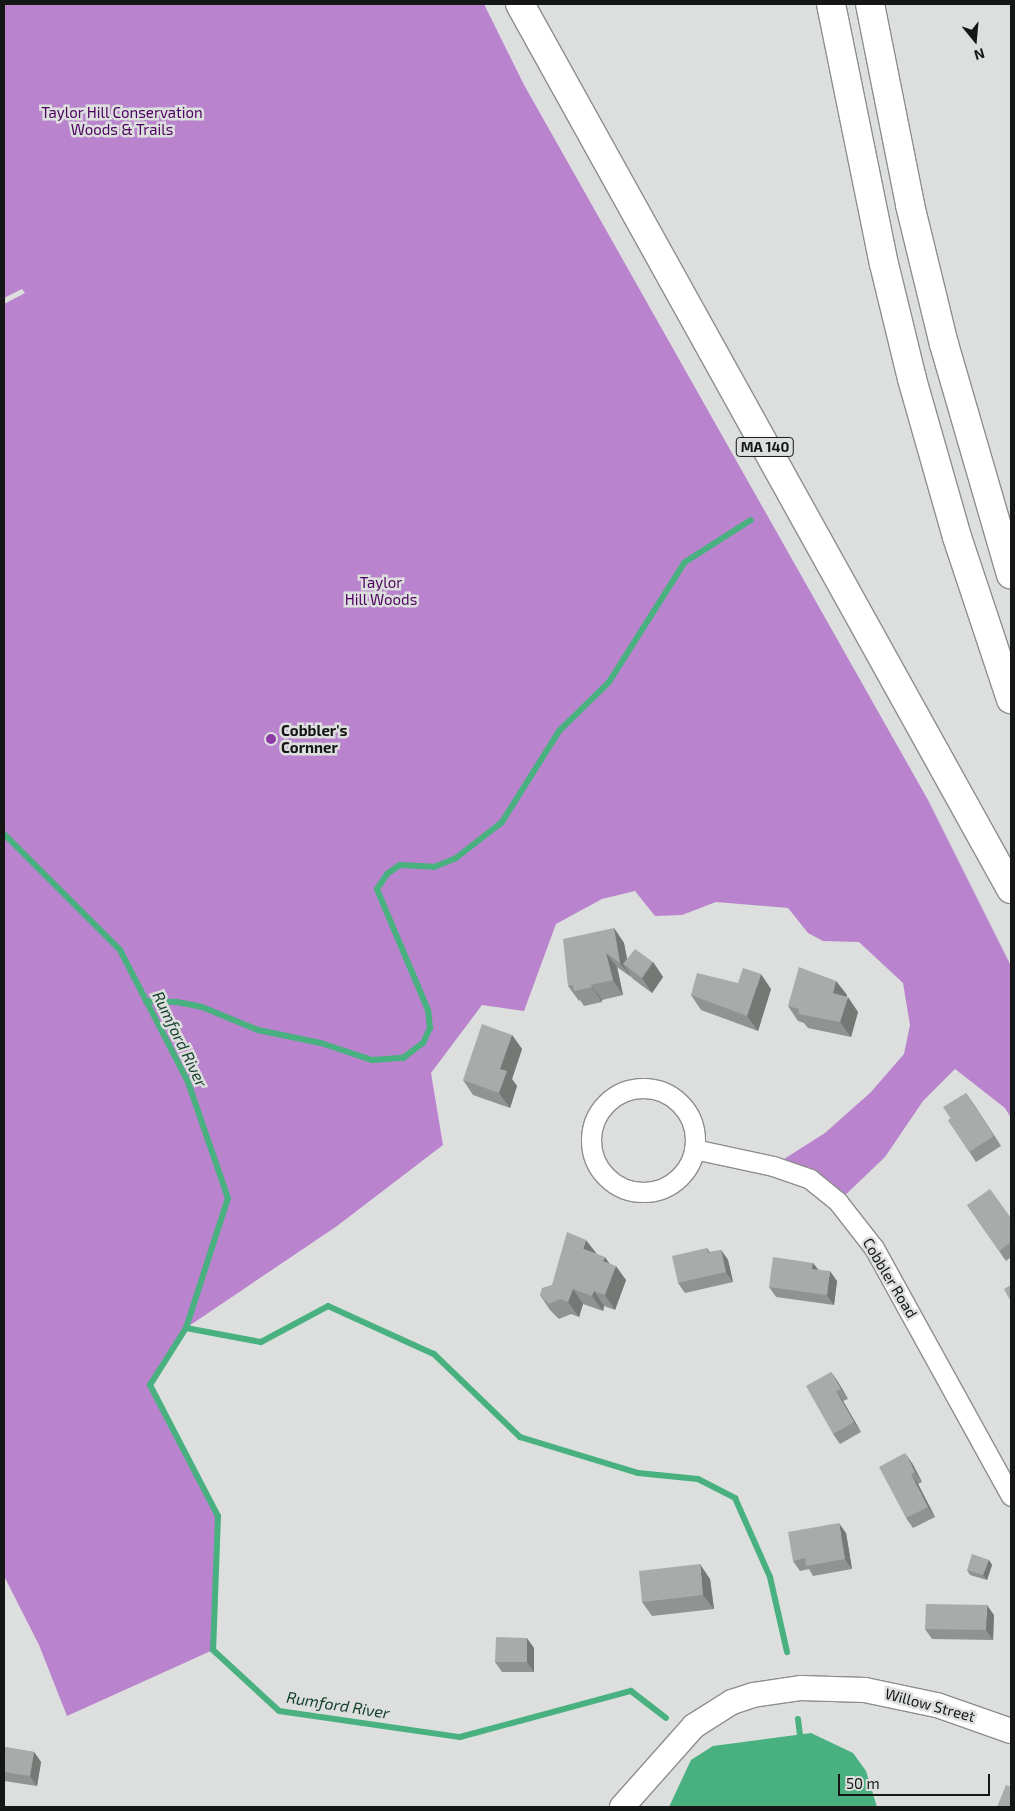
<!DOCTYPE html>
<style>
body{margin:0}
#map{position:relative;width:1015px;height:1811px;overflow:hidden;background:#dcdfdd;font-family:"Exo 2",sans-serif}
div>[style]{position:absolute}
.forest>*{inset:0;background:#ba83ce}
.water>*{inset:0;background:#48b17f}
.stream>*{height:6px;margin:-3px;padding:0 3px;transform-origin:3px;border-radius:3px;background:#48b17f}
.roads{filter:drop-shadow(1px 0 #8d8f8e) drop-shadow(-1px 0 #8d8f8e) drop-shadow(0 1px #8d8f8e) drop-shadow(0 -1px #8d8f8e)}
.minor>*{height:19px;margin:-9.5px;padding:0 9.5px;transform-origin:9.5px;border-radius:9.5px;background:#fff}
.minor>.ring{margin:-9.5px;padding:0;box-sizing:content-box;background:none;border:19px solid #fff;border-radius:50%}
.tertiary>*{height:24px;margin:-12px;padding:0 12px;transform-origin:12px;border-radius:12px;background:#fff}
.motorway>*{height:28px;margin:-14px;padding:0 14px;transform-origin:14px;border-radius:14px;background:#fff}
.wall>*{inset:0;background:#909391}
.shaded-wall>*{inset:0;background:#767876}
.building>*{inset:0;background:#a8aba9}
.dots>*{width:14px;height:14px;translate:-50% -50%;box-sizing:border-box;border:2px solid #dcdfdd;border-radius:50%}
span{translate:-50% -50%;white-space:nowrap;text-align:center;line-height:1.15;-webkit-text-stroke:5px #dcdfdd;paint-order:stroke}
.shield-label span{padding:1px 4px;background:#dcdfdd;border:1px solid;border-radius:4px;-webkit-text-stroke-width:0}
.shield-label{font-size:14px;color:#151616;font-weight:700}
.park-label{font-size:15px;color:#4e0062}
.poi-label{font-size:15px;color:#151616;font-weight:700}
.left{translate:0 -50%;text-align:left}
.street-label{font-size:15px;color:#151616}
.water-label{font-size:16px;color:#113d29;font-style:italic}
.frame{position:absolute;inset:0;border:5px solid #151616;pointer-events:none}
.north{position:absolute;left:950px;top:15px;width:50px;height:50px;-webkit-text-stroke:4px #dcdfdd;paint-order:stroke;rotate:163deg;font-size:14px;font-weight:700;line-height:20px;text-align:center;color:#151616}
.north::after{content:'';display:block;margin:auto;width:18px;height:22px;background:#151616;clip-path:polygon(50% 0,100% 100%,50% 72%,0 100%)}
.scale{position:absolute;left:838px;top:1774px;width:152px;height:22px;box-sizing:border-box;border:2px solid #151616;border-top:0;padding-left:6px;font-size:15px;line-height:18px;white-space:nowrap;color:#151616;-webkit-text-stroke:4px #dcdfdd;paint-order:stroke}
</style>
<div id="map">
<div class="forest">
<i style="clip-path:polygon(4px 4px,484px 4px,523px 83px,928px 800px,1011px 966px,1011px 1118px,1005px 1108px,955px 1069px,923px 1101px,885px 1157px,838px 1202px,773px 1166px,825px 1133px,871px 1092px,904px 1054px,910px 1025px,903px 983px,859px 942px,823px 941px,808px 933px,788px 908px,716px 902px,682px 915px,655px 916px,635px 891px,602px 899px,556px 924px,524px 1011px,482px 1005px,431px 1073px,443px 1145px,337px 1226px,186px 1328px,150px 1385px,218px 1516px,213px 1650px,67px 1716px,39px 1645px,4px 1576px,4px 304px,25px 293px,22px 289px,4px 298px)"></i>
</div>
<div class="water">
<i style="clip-path:polygon(811px 1733px,853px 1753px,866px 1771px,877px 1807px,669px 1807px,691px 1760px,713px 1746px)"></i>
</div>
<div class="stream">
<i style="left:4px;top:834px;width:164px;rotate:45deg"></i>
<i style="left:120px;top:950px;width:148px;rotate:62.7deg"></i>
<i style="left:188px;top:1082px;width:123px;rotate:71deg"></i>
<i style="left:228px;top:1198px;width:137px;rotate:107.9deg"></i>
<i style="left:186px;top:1328px;width:67px;rotate:122.3deg"></i>
<i style="left:150px;top:1385px;width:148px;rotate:62.6deg"></i>
<i style="left:218px;top:1516px;width:134px;rotate:92.1deg"></i>
<i style="left:213px;top:1650px;width:90px;rotate:42.7deg"></i>
<i style="left:279px;top:1711px;width:183px;rotate:8.2deg"></i>
<i style="left:460px;top:1737px;width:177px;rotate:-15.1deg"></i>
<i style="left:631px;top:1691px;width:44px;rotate:37.6deg"></i>
<i style="left:146px;top:1001px;width:31px;rotate:2deg"></i>
<i style="left:177px;top:1002px;width:25px;rotate:11deg"></i>
<i style="left:202px;top:1007px;width:61px;rotate:22.3deg"></i>
<i style="left:258px;top:1030px;width:64px;rotate:11.7deg"></i>
<i style="left:321px;top:1043px;width:54px;rotate:18.4deg"></i>
<i style="left:372px;top:1060px;width:31px;rotate:-4deg"></i>
<i style="left:403px;top:1058px;width:25px;rotate:-37deg"></i>
<i style="left:423px;top:1043px;width:17px;rotate:-65deg"></i>
<i style="left:430px;top:1028px;width:18px;rotate:-96deg"></i>
<i style="left:428px;top:1010px;width:131px;rotate:-112.9deg"></i>
<i style="left:377px;top:889px;width:18px;rotate:-56deg"></i>
<i style="left:387px;top:874px;width:16px;rotate:-35deg"></i>
<i style="left:400px;top:865px;width:34px;rotate:3deg"></i>
<i style="left:434px;top:867px;width:24px;rotate:-22deg"></i>
<i style="left:456px;top:858px;width:58px;rotate:-38deg"></i>
<i style="left:502px;top:822px;width:107px;rotate:-57.9deg"></i>
<i style="left:559px;top:731px;width:70px;rotate:-44.4deg"></i>
<i style="left:609px;top:682px;width:142px;rotate:-57.7deg"></i>
<i style="left:685px;top:562px;width:78px;rotate:-32.5deg"></i>
<i style="left:186px;top:1328px;width:76px;rotate:10.6deg"></i>
<i style="left:261px;top:1342px;width:76px;rotate:-28.2deg"></i>
<i style="left:328px;top:1306px;width:116px;rotate:24.4deg"></i>
<i style="left:434px;top:1354px;width:120px;rotate:44deg"></i>
<i style="left:520px;top:1437px;width:123px;rotate:17deg"></i>
<i style="left:638px;top:1473px;width:60px;rotate:5.7deg"></i>
<i style="left:698px;top:1479px;width:42px;rotate:27.2deg"></i>
<i style="left:735px;top:1498px;width:86px;rotate:66.1deg"></i>
<i style="left:770px;top:1577px;width:77px;rotate:77.2deg"></i>
<i style="left:798px;top:1719px;width:23px;rotate:83deg"></i>
</div>
<div class="roads">
<div class="minor">
<i class="ring" style="left:591px;top:1088px;width:85px;height:85px"></i>
<i style="left:694px;top:1149px;width:81px;rotate:12.1deg"></i>
<i style="left:773px;top:1166px;width:39px;rotate:19deg"></i>
<i style="left:810px;top:1179px;width:36px;rotate:39deg"></i>
<i style="left:838px;top:1202px;width:58px;rotate:52deg"></i>
<i style="left:874px;top:1248px;width:283px;rotate:61.1deg"></i>
</div>
<div class="tertiary">
<i style="left:622px;top:1807px;width:108px;rotate:-48.4deg"></i>
<i style="left:694px;top:1726px;width:45px;rotate:-32.3deg"></i>
<i style="left:732px;top:1702px;width:22px;rotate:-18deg"></i>
<i style="left:753px;top:1695px;width:49px;rotate:-8.3deg"></i>
<i style="left:801px;top:1688px;width:64px;rotate:1.8deg"></i>
<i style="left:865px;top:1690px;width:74px;rotate:11.8deg"></i>
<i style="left:937px;top:1705px;width:78px;rotate:19.4deg"></i>
</div>
<div class="motorway">
<i style="left:520px;top:4px;width:1012px;rotate:60.98deg"></i>
<i style="left:831px;top:4px;width:265px;rotate:78.5deg"></i>
<i style="left:884px;top:264px;width:118px;rotate:76.3deg"></i>
<i style="left:912px;top:379px;width:164px;rotate:74.1deg"></i>
<i style="left:957px;top:537px;width:171px;rotate:71.6deg"></i>
<i style="left:870px;top:4px;width:205px;rotate:78.7deg"></i>
<i style="left:910px;top:205px;width:143px;rotate:76.3deg"></i>
<i style="left:944px;top:344px;width:240px;rotate:73.8deg"></i>
</div>
</div>
<div class="wall">
<i style="clip-path:polygon(614px 928px,624px 943px,627px 959px,653px 962px,663px 977px,652px 993px,633px 979px,630px 975px,631px 977px,617px 967px,623px 995px,602px 1000px,602px 1002px,584px 1006px,580px 1000px,579px 1001px,568px 986px)"></i>
<i style="clip-path:polygon(836px 981px,847px 995px,846px 997px,858px 1012px,851px 1037px,808px 1028px,804px 1023px,798px 1021px,788px 1006px)"></i>
<i style="clip-path:polygon(738px 983px,771px 989px,758px 1031px,701px 1010px,691px 995px)"></i>
<i style="clip-path:polygon(512px 1035px,522px 1049px,512px 1079px,517px 1086px,510px 1108px,473px 1095px,463px 1080px)"></i>
<i style="clip-path:polygon(966px 1093px,1001px 1146px,976px 1162px,948px 1120px,951px 1119px)"></i>
<i style="clip-path:polygon(967px 1205px,1011px 1218px,1011px 1257px,1006px 1261px)"></i>
<i style="clip-path:polygon(707px 1248px,710px 1252px,721px 1250px,728px 1260px,733px 1282px,685px 1293px,678px 1283px)"></i>
<i style="clip-path:polygon(597px 1254px,609px 1263px,626px 1280px,615px 1310px,604px 1306px,603px 1311px,583px 1304px,579px 1317px,571px 1314px,559px 1319px,550px 1310px,540px 1295px,552px 1285px)"></i>
<i style="clip-path:polygon(813px 1263px,818px 1269px,837px 1281px,834px 1305px,776px 1297px,769px 1287px)"></i>
<i style="clip-path:polygon(831px 1372px,838px 1382px,848px 1399px,843px 1401px,861px 1432px,840px 1444px,833px 1434px)"></i>
<i style="clip-path:polygon(912px 1463px,922px 1482px,918px 1484px,935px 1517px,913px 1528px,906px 1518px)"></i>
<i style="clip-path:polygon(846px 1533px,852px 1569px,813px 1576px,809px 1569px,800px 1571px,793px 1561px)"></i>
<i style="clip-path:polygon(989px 1560px,992px 1565px,987px 1580px,970px 1575px,967px 1570px)"></i>
<i style="clip-path:polygon(710px 1579px,714px 1609px,652px 1616px,642px 1602px)"></i>
<i style="clip-path:polygon(994px 1615px,993px 1640px,932px 1639px,925px 1629px)"></i>
<i style="clip-path:polygon(534px 1648px,534px 1672px,502px 1672px,495px 1662px)"></i>
<i style="clip-path:polygon(4px 1747px,34px 1752px,41px 1762px,37px 1786px,4px 1781px)"></i>
</div>
<div class="shaded-wall">
<i style="clip-path:polygon(614px 928px,624px 943px,629px 969px,623px 964px,630px 975px,631px 977px,620px 963px)"></i>
<i style="clip-path:polygon(606px 953px,617px 967px,623px 995px,613px 980px)"></i>
<i style="clip-path:polygon(653px 962px,663px 977px,652px 993px,642px 978px)"></i>
<i style="clip-path:polygon(761px 974px,771px 989px,758px 1031px,747px 1016px)"></i>
<i style="clip-path:polygon(836px 981px,847px 995px,843px 1008px,833px 993px)"></i>
<i style="clip-path:polygon(591px 985px,602px 1000px,602px 1002px,592px 987px)"></i>
<i style="clip-path:polygon(848px 997px,858px 1012px,851px 1037px,840px 1022px)"></i>
<i style="clip-path:polygon(512px 1035px,522px 1049px,512px 1079px,517px 1086px,510px 1108px,499px 1093px,500px 1069px)"></i>
<i style="clip-path:polygon(966px 1093px,973px 1103px,1001px 1146px,994px 1136px)"></i>
<i style="clip-path:polygon(586px 1240px,597px 1254px,583px 1249px)"></i>
<i style="clip-path:polygon(721px 1250px,728px 1260px,733px 1282px,726px 1272px)"></i>
<i style="clip-path:polygon(605px 1257px,614px 1270px,616px 1266px,626px 1280px,615px 1310px,605px 1295px,603px 1261px)"></i>
<i style="clip-path:polygon(813px 1263px,820px 1273px,812px 1269px)"></i>
<i style="clip-path:polygon(830px 1271px,837px 1281px,834px 1305px,827px 1295px)"></i>
<i style="clip-path:polygon(573px 1289px,583px 1304px,579px 1317px,568px 1302px)"></i>
<i style="clip-path:polygon(594px 1291px,604px 1306px,603px 1311px,592px 1296px)"></i>
<i style="clip-path:polygon(831px 1372px,838px 1382px,848px 1399px,841px 1389px)"></i>
<i style="clip-path:polygon(836px 1391px,843px 1401px,861px 1432px,854px 1422px)"></i>
<i style="clip-path:polygon(905px 1453px,912px 1463px,922px 1482px,915px 1472px)"></i>
<i style="clip-path:polygon(911px 1474px,918px 1484px,935px 1517px,928px 1507px)"></i>
<i style="clip-path:polygon(839px 1523px,846px 1533px,852px 1569px,845px 1559px)"></i>
<i style="clip-path:polygon(989px 1560px,992px 1565px,987px 1580px,983px 1575px)"></i>
<i style="clip-path:polygon(700px 1564px,710px 1579px,714px 1609px,703px 1595px)"></i>
<i style="clip-path:polygon(987px 1605px,994px 1615px,993px 1640px,986px 1630px)"></i>
<i style="clip-path:polygon(527px 1638px,534px 1648px,534px 1672px,527px 1662px)"></i>
<i style="clip-path:polygon(34px 1752px,41px 1762px,37px 1786px,30px 1776px)"></i>
</div>
<div class="building">
<i style="clip-path:polygon(614px 928px,620px 963px,606px 953px,613px 980px,591px 985px,592px 987px,574px 991px,573px 985px,568px 986px,563px 939px)"></i>
<i style="clip-path:polygon(635px 949px,653px 962px,642px 978px,623px 964px)"></i>
<i style="clip-path:polygon(799px 967px,836px 981px,833px 993px,848px 997px,840px 1022px,798px 1014px,799px 1009px,788px 1006px)"></i>
<i style="clip-path:polygon(743px 968px,761px 974px,747px 1016px,691px 995px,697px 973px,738px 983px)"></i>
<i style="clip-path:polygon(482px 1024px,512px 1035px,500px 1069px,507px 1071px,499px 1093px,463px 1080px)"></i>
<i style="clip-path:polygon(966px 1093px,994px 1136px,969px 1152px,948px 1120px,951px 1119px,943px 1107px)"></i>
<i style="clip-path:polygon(990px 1189px,1011px 1218px,1011px 1242px,999px 1251px,967px 1205px)"></i>
<i style="clip-path:polygon(567px 1232px,586px 1240px,583px 1249px,605px 1257px,603px 1261px,616px 1266px,605px 1295px,594px 1291px,592px 1296px,573px 1289px,568px 1302px,560px 1299px,549px 1304px,540px 1295px,542px 1288px,552px 1285px)"></i>
<i style="clip-path:polygon(707px 1248px,708px 1253px,721px 1250px,726px 1272px,678px 1283px,672px 1256px)"></i>
<i style="clip-path:polygon(773px 1257px,813px 1263px,812px 1269px,830px 1271px,827px 1295px,769px 1287px)"></i>
<i style="clip-path:polygon(1011px 1285px,1011px 1302px,1004px 1289px)"></i>
<i style="clip-path:polygon(831px 1372px,841px 1389px,836px 1391px,854px 1422px,833px 1434px,806px 1386px)"></i>
<i style="clip-path:polygon(905px 1453px,915px 1472px,911px 1474px,928px 1507px,906px 1518px,879px 1467px)"></i>
<i style="clip-path:polygon(839px 1523px,845px 1559px,806px 1566px,805px 1558px,793px 1561px,788px 1532px)"></i>
<i style="clip-path:polygon(972px 1554px,989px 1560px,983px 1575px,967px 1570px)"></i>
<i style="clip-path:polygon(700px 1564px,703px 1595px,642px 1602px,639px 1571px)"></i>
<i style="clip-path:polygon(926px 1604px,987px 1605px,986px 1630px,925px 1629px)"></i>
<i style="clip-path:polygon(496px 1637px,527px 1638px,527px 1662px,495px 1662px)"></i>
<i style="clip-path:polygon(4px 1747px,34px 1752px,30px 1776px,4px 1772px)"></i>
<i style="clip-path:polygon(1006px 1785px,1011px 1787px,1011px 1807px,997px 1807px)"></i>
</div>
<div class="dots">
<i style="left:271px;top:739px;background:#8d3aa8"></i>
</div>
<div class="shield-label">
<span style="left:765px;top:447px">MA 140</span>
</div>
<div class="park-label">
<span style="left:122px;top:121px">Taylor Hill Conservation<br>Woods &amp; Trails</span>
<span style="left:381px;top:591px">Taylor<br>Hill Woods</span>
</div>
<div class="poi-label">
<span class="left" style="left:281px;top:739px">Cobbler's<br>Cornner</span>
</div>
<div class="street-label">
<span style="left:890px;top:1278px;rotate:59deg">Cobbler Road</span>
<span style="left:930px;top:1705px;rotate:15deg">Willow Street</span>
</div>
<div class="water-label">
<span style="left:180px;top:1039px;rotate:64deg">Rumford River</span>
<span style="left:338px;top:1705px;rotate:9deg">Rumford River</span>
</div>
<div class="frame"></div>
<div class="north">N</div>
<div class="scale">50 m</div>
</div>
